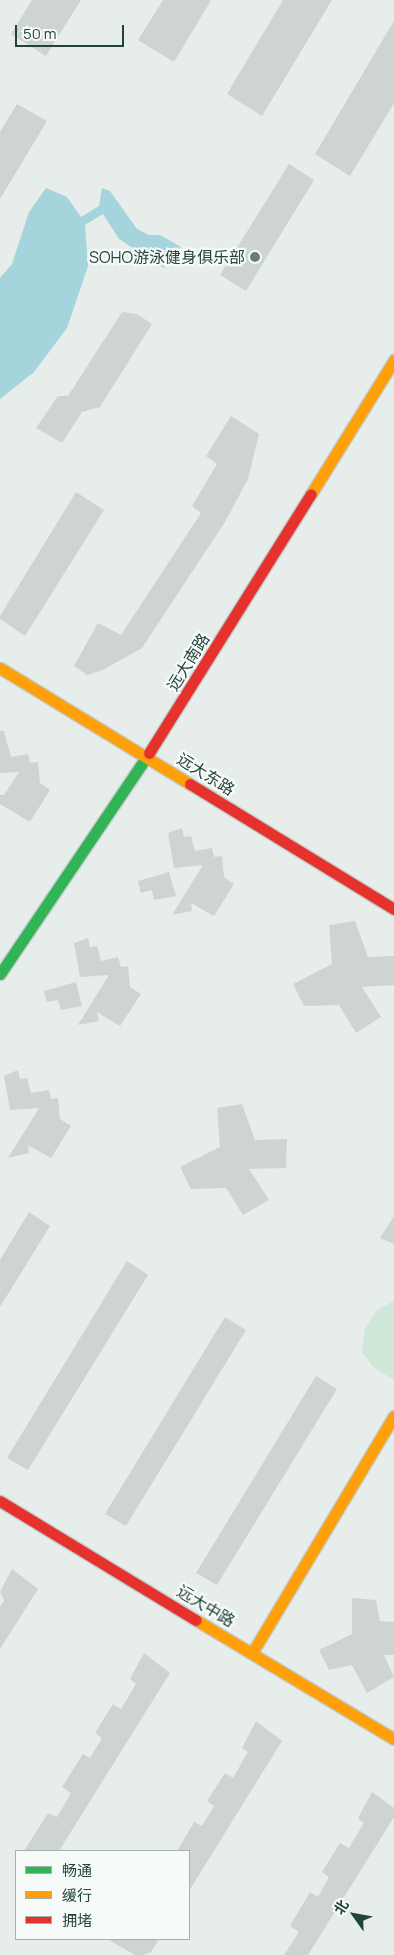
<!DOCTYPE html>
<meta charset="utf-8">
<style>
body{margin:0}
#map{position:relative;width:394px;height:1955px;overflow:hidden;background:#e7edea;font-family:Manrope,"Noto Sans SC",sans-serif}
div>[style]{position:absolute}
.green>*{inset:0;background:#cfe7d7}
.water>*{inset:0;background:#a5d4dd}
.building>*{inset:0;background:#ced4d2}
.roads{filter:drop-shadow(1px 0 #c2cbc8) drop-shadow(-1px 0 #c2cbc8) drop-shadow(0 1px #c2cbc8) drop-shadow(0 -1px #c2cbc8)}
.fast>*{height:11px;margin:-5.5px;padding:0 5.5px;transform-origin:5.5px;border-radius:5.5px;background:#30b455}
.slow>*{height:11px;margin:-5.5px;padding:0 5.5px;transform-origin:5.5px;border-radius:5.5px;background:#ff9f0a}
.jam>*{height:11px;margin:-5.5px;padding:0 5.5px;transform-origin:5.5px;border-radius:5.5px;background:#e5322d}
.dots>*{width:14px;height:14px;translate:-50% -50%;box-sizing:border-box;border:2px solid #f6fbf9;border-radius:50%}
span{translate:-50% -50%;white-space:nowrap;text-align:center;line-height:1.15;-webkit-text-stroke:4.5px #f6fbf9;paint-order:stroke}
.poi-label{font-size:16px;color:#22433b}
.right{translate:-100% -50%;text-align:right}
.street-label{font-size:16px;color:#22433b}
.legend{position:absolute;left:15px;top:1850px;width:175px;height:90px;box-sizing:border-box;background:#f6fbf9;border:1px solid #a1b1ad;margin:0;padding:6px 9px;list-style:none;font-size:15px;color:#22433b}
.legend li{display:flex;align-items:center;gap:10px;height:25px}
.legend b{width:25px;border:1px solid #a1b1ad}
.north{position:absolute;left:329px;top:1890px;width:50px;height:50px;-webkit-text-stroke:4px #f6fbf9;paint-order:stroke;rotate:302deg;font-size:14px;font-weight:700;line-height:20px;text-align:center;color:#22433b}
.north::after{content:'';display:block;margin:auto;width:18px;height:22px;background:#22433b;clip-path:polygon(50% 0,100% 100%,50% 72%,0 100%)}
.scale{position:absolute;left:15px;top:25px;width:109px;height:22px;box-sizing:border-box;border:2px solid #22433b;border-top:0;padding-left:6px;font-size:15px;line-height:18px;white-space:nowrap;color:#22433b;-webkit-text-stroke:4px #f6fbf9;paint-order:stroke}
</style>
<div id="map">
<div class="green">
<i style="clip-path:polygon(394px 1301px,394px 1380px,374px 1368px,362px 1352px,365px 1329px,377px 1310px)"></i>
</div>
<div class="water">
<i style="clip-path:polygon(46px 188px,67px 197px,81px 217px,99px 206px,102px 188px,110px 191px,137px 229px,149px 235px,160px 235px,181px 247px,164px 268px,119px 239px,103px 214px,85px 225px,88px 266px,67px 328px,34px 372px,0 399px,0 278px,12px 264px,29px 212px)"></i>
</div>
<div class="building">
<i style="clip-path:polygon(32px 0,81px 0,46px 56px,11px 34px)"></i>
<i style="clip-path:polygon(163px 0,211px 0,174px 62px,138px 40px)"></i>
<i style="clip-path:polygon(283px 0,332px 0,262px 116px,227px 94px)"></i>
<i style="clip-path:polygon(394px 21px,394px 103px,350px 176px,315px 154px)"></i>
<i style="clip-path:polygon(17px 104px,47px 121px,0 199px,0 132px)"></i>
<i style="clip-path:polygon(289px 164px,314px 180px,246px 291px,220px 275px)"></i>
<i style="clip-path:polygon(122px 312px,137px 314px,152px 324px,100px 407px,82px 412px,62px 443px,36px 428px,58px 396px,68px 396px)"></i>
<i style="clip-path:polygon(231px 416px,259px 434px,248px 479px,225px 522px,142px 648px,103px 670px,87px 675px,74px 666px,98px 623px,121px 635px,201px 513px,192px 506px,217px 464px,206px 456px)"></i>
<i style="clip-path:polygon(76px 492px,104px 510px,25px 636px,0 619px,0 616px)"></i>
<i style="clip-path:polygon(0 731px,4px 731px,11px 757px,28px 754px,30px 763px,38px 762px,40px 783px,50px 790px,30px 822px,0 804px,0 795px,4px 795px,19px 772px,0 773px)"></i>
<i style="clip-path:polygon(182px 828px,184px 837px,191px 836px,195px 851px,212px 848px,214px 857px,222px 856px,224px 877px,234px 884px,214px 916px,191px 903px,192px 911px,172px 915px,203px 865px,174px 868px,168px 833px)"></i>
<i style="clip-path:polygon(169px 872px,176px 896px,154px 900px,152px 890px,141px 893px,138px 881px)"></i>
<i style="clip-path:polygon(355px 921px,368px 957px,394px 956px,394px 985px,362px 987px,381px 1017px,356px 1033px,339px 1005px,304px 1006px,293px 984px,332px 964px,329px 925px)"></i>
<i style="clip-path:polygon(88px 938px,90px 947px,97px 946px,101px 961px,118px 957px,121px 967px,128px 966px,130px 987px,141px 994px,120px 1026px,97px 1012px,99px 1021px,78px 1025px,109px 975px,80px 977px,74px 943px)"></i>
<i style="clip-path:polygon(76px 982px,82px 1006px,61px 1010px,58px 1000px,47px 1002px,44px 991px)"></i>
<i style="clip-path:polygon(18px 1070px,20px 1079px,27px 1078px,31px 1093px,49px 1090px,51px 1099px,58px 1098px,60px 1119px,71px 1126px,51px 1158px,28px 1145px,29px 1153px,8px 1158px,39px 1108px,10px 1110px,4px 1076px)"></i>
<i style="clip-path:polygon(242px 1104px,255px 1140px,287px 1139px,286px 1168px,249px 1169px,269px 1200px,243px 1215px,226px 1188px,191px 1189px,180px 1167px,220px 1147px,217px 1108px)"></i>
<i style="clip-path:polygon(29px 1212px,50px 1226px,0 1307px,0 1260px)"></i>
<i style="clip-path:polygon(394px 1216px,394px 1244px,380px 1238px)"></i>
<i style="clip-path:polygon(127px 1261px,148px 1275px,28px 1470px,7px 1458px)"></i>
<i style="clip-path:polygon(225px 1317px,246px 1330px,126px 1526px,105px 1514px)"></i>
<i style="clip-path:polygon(316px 1376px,337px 1389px,217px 1585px,196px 1573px)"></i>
<i style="clip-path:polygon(12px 1569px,38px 1589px,0 1649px,0 1607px,4px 1600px,0 1592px)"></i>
<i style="clip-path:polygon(352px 1598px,376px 1600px,380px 1621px,394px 1622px,394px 1655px,384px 1655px,394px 1677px,367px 1693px,352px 1665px,329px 1670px,319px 1650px,352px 1634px)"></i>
<i style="clip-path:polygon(144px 1653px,170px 1673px,59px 1851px,24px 1851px,48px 1813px,57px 1817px,71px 1793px,62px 1787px,83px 1754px,90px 1758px,102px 1738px,95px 1733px,113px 1704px,121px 1709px,136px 1684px,130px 1679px)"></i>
<i style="clip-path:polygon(256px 1721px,282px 1741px,189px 1891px,189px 1851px,177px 1851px,194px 1822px,202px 1826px,214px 1806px,207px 1801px,225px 1773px,233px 1778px,248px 1752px,242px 1748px)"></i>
<i style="clip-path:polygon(372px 1792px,394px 1808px,394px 1817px,308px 1955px,284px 1955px,299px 1932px,290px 1926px,310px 1892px,318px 1897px,329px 1877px,322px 1872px,340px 1843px,349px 1848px,364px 1823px,358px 1818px)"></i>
<i style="clip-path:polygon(107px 1939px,159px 1939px,151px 1952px,143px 1955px,135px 1955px)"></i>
</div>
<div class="roads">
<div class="fast">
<i style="left:0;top:974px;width:267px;rotate:-56deg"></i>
</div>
<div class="slow">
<i style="left:311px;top:494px;width:158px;rotate:-58.2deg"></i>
<i style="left:0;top:668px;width:223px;rotate:31.4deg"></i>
<i style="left:196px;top:1620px;width:231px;rotate:31deg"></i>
<i style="left:252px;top:1653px;width:276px;rotate:-59.1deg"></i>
</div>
<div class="jam">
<i style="left:149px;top:753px;width:305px;rotate:-58deg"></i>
<i style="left:190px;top:784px;width:239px;rotate:31.5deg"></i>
<i style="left:0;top:1501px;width:229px;rotate:31.3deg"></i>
</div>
</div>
<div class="dots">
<i style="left:255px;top:257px;background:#677e78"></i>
</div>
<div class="poi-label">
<span class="right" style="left:245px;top:257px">SOHO游泳健身俱乐部</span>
</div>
<div class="street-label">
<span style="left:188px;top:662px;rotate:-58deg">远大南路</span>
<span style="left:206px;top:774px;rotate:32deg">远大东路</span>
<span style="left:206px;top:1606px;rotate:31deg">远大中路</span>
</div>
<ul class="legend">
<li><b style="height:6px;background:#30b455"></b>畅通</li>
<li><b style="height:6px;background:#ff9f0a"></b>缓行</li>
<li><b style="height:6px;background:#e5322d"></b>拥堵</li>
</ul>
<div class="north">北</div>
<div class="scale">50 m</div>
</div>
